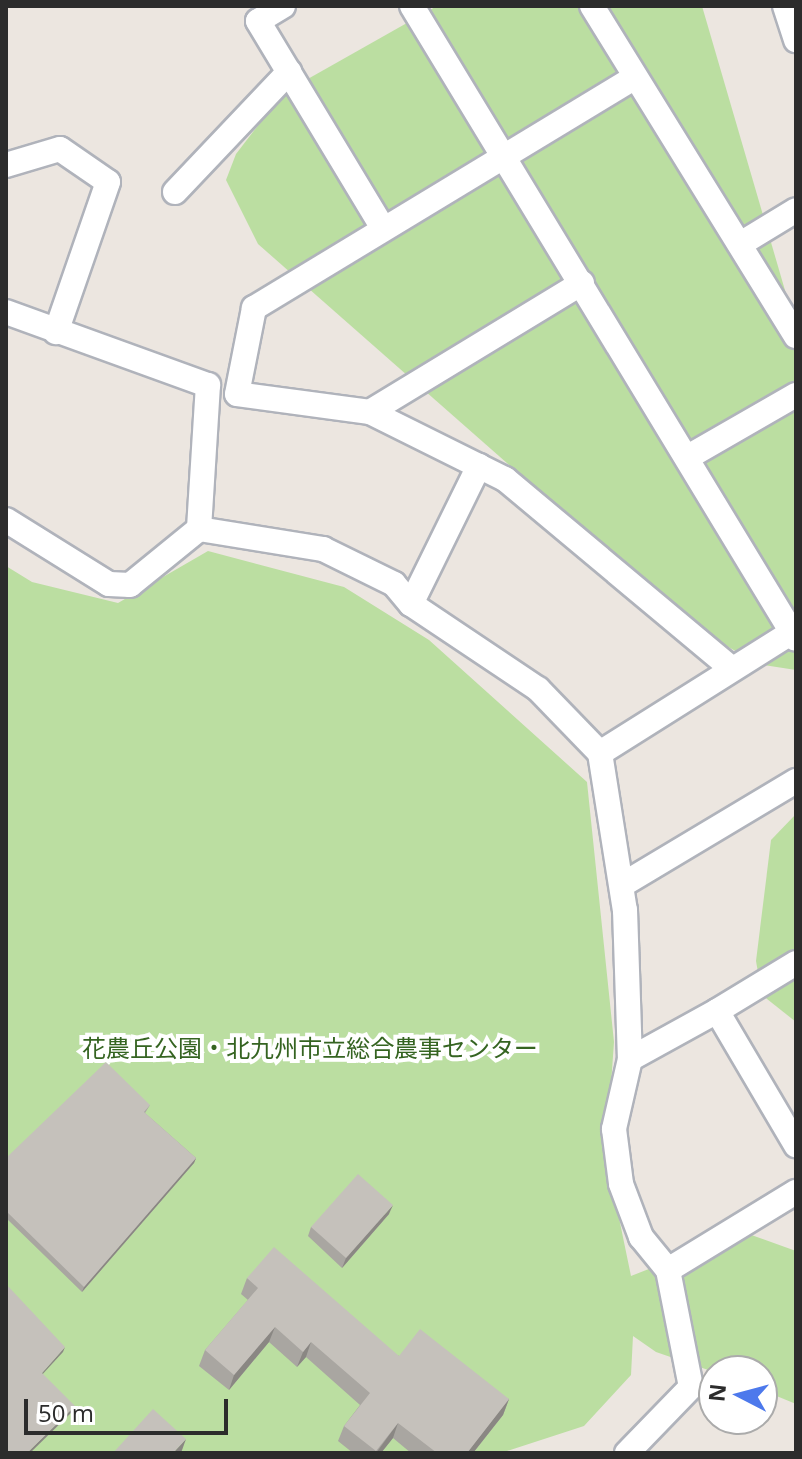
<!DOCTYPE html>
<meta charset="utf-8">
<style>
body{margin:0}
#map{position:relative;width:802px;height:1459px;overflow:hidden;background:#ece6e0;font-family:"Open Sans","Noto Sans JP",sans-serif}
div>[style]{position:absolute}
.green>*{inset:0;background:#bbdea1}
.roads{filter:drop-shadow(2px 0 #b0b3bb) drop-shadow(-2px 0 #b0b3bb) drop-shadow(0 2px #b0b3bb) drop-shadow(0 -2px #b0b3bb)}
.street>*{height:24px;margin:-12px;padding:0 12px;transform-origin:12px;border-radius:12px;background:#fff}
.wall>*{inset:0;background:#a9a6a1}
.shaded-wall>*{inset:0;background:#8a8783}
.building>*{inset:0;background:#c5c1bb}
span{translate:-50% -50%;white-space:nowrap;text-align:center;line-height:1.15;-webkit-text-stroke:8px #fff;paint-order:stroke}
.park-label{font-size:24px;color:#356421}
.frame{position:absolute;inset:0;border:8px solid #2c2c2c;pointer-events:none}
.north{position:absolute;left:698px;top:1355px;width:80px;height:80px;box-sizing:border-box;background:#fff;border:2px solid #ababab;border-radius:50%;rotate:276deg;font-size:22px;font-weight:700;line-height:32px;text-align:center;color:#2c2c2c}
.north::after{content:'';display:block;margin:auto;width:28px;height:36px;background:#4d79ec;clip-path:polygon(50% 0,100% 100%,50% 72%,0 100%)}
.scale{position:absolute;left:24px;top:1399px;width:204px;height:36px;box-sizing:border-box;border:4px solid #2c2c2c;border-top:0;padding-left:10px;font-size:24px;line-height:28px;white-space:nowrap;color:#2c2c2c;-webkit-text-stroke:6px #fff;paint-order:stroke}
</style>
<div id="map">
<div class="green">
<i style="clip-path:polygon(437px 6px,702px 6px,796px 328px,796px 670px,758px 664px,692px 626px,258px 244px,226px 180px,236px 154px,283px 93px)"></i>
<i style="clip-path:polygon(208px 551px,344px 587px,429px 640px,587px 782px,614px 1042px,606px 1155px,631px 1276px,743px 1232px,796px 1251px,796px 1404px,762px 1390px,762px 1371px,714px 1372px,656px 1352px,633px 1336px,631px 1375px,584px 1426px,501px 1453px,6px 1453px,6px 566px,32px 582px,118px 603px)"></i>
<i style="clip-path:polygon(796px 814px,796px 1022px,762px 995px,756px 961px,771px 840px)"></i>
</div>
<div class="roads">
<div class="street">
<i style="left:283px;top:6px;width:29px;rotate:149deg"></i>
<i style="left:258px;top:21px;width:242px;rotate:58.9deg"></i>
<i style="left:412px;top:6px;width:740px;rotate:58.76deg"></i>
<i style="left:592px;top:6px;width:388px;rotate:58.3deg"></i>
<i style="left:785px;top:6px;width:36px;rotate:72deg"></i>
<i style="left:6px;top:165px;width:56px;rotate:-16.5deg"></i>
<i style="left:60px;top:149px;width:58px;rotate:34.5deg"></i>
<i style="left:108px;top:182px;width:159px;rotate:109.1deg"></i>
<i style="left:175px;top:192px;width:166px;rotate:-46.5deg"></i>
<i style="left:742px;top:243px;width:63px;rotate:-31.4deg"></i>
<i style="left:582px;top:283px;width:248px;rotate:148.7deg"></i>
<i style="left:370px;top:412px;width:151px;rotate:26.4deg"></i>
<i style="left:505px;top:479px;width:296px;rotate:39.9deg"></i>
<i style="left:6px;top:312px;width:215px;rotate:19.9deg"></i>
<i style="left:208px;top:385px;width:144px;rotate:93.6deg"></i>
<i style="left:370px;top:412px;width:134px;rotate:-172.3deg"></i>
<i style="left:237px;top:394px;width:88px;rotate:-78.8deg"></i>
<i style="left:254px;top:308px;width:444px;rotate:-31.2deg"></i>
<i style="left:688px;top:457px;width:125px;rotate:-29.9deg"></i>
<i style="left:6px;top:520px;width:121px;rotate:31.9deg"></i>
<i style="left:109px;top:584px;width:21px;rotate:3deg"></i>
<i style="left:130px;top:585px;width:89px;rotate:-39.1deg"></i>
<i style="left:199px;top:529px;width:126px;rotate:9.2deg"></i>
<i style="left:323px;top:549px;width:79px;rotate:26.2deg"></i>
<i style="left:394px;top:584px;width:26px;rotate:50deg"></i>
<i style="left:411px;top:604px;width:153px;rotate:33.8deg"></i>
<i style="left:538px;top:689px;width:89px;rotate:45.9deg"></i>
<i style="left:600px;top:753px;width:159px;rotate:81deg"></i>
<i style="left:625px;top:910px;width:149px;rotate:88.1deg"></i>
<i style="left:630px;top:1059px;width:72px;rotate:102.9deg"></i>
<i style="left:614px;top:1129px;width:55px;rotate:82.7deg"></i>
<i style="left:621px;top:1184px;width:57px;rotate:69.3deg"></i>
<i style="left:641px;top:1237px;width:43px;rotate:50.7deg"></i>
<i style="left:668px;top:1270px;width:119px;rotate:78.9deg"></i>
<i style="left:691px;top:1387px;width:92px;rotate:134.1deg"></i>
<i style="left:411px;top:604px;width:154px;rotate:-63.8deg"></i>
<i style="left:600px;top:753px;width:227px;rotate:-32.2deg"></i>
<i style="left:622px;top:885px;width:203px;rotate:-30.9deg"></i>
<i style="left:796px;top:963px;width:92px;rotate:148.7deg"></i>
<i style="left:717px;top:1011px;width:156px;rotate:59.5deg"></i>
<i style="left:630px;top:1059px;width:99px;rotate:-28.9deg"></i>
<i style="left:668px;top:1270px;width:150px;rotate:-31.4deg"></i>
</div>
</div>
<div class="wall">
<i style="clip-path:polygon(150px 1105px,145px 1113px,196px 1158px,194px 1163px,82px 1292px,6px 1218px,6px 1158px)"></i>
<i style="clip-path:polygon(389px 1214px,342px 1268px,308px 1236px,311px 1227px)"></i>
<i style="clip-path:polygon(247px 1278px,399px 1356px,509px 1399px,503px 1415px,473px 1453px,411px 1453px,393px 1438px,381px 1453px,353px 1453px,338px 1441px,344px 1426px,360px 1405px,306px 1357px,297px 1367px,269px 1342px,229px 1390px,199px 1366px,205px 1350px,248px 1300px,241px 1294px)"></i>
</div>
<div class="shaded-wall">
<i style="clip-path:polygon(196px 1158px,194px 1163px,82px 1292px,84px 1287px)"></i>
<i style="clip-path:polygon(393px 1205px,389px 1214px,342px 1268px,346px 1258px)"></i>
<i style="clip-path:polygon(275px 1327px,269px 1342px,229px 1390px,234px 1375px)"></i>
<i style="clip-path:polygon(311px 1342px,306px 1357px,297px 1367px,303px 1352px)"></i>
<i style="clip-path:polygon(65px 1347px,63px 1352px,40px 1377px,42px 1373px)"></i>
<i style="clip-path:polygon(509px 1399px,503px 1415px,473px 1453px,467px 1453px)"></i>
<i style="clip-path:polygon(75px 1406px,73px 1411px,30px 1453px,27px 1453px)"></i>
<i style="clip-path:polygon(398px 1423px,393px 1438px,381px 1453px,376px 1453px)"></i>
<i style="clip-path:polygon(186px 1439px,181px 1453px,173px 1453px)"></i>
</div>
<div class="building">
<i style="clip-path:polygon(106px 1062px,150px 1105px,144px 1112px,196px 1158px,84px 1287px,6px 1211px,6px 1158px)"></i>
<i style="clip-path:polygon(358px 1174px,393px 1205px,346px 1258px,311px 1227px)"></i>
<i style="clip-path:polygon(274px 1247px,399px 1356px,420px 1329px,509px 1399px,467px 1453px,437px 1453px,398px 1423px,376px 1451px,344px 1426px,370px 1393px,311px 1342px,303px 1352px,275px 1327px,234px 1375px,205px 1350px,258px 1288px,247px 1278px)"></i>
<i style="clip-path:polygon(6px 1284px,65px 1347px,42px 1373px,75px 1406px,27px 1453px,6px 1453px)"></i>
<i style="clip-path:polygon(153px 1409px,186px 1439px,173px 1453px,113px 1453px)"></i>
</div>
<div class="park-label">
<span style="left:310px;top:1048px">花農丘公園・北九州市立総合農事センター</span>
</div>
<div class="frame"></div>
<div class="north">N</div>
<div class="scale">50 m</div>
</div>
